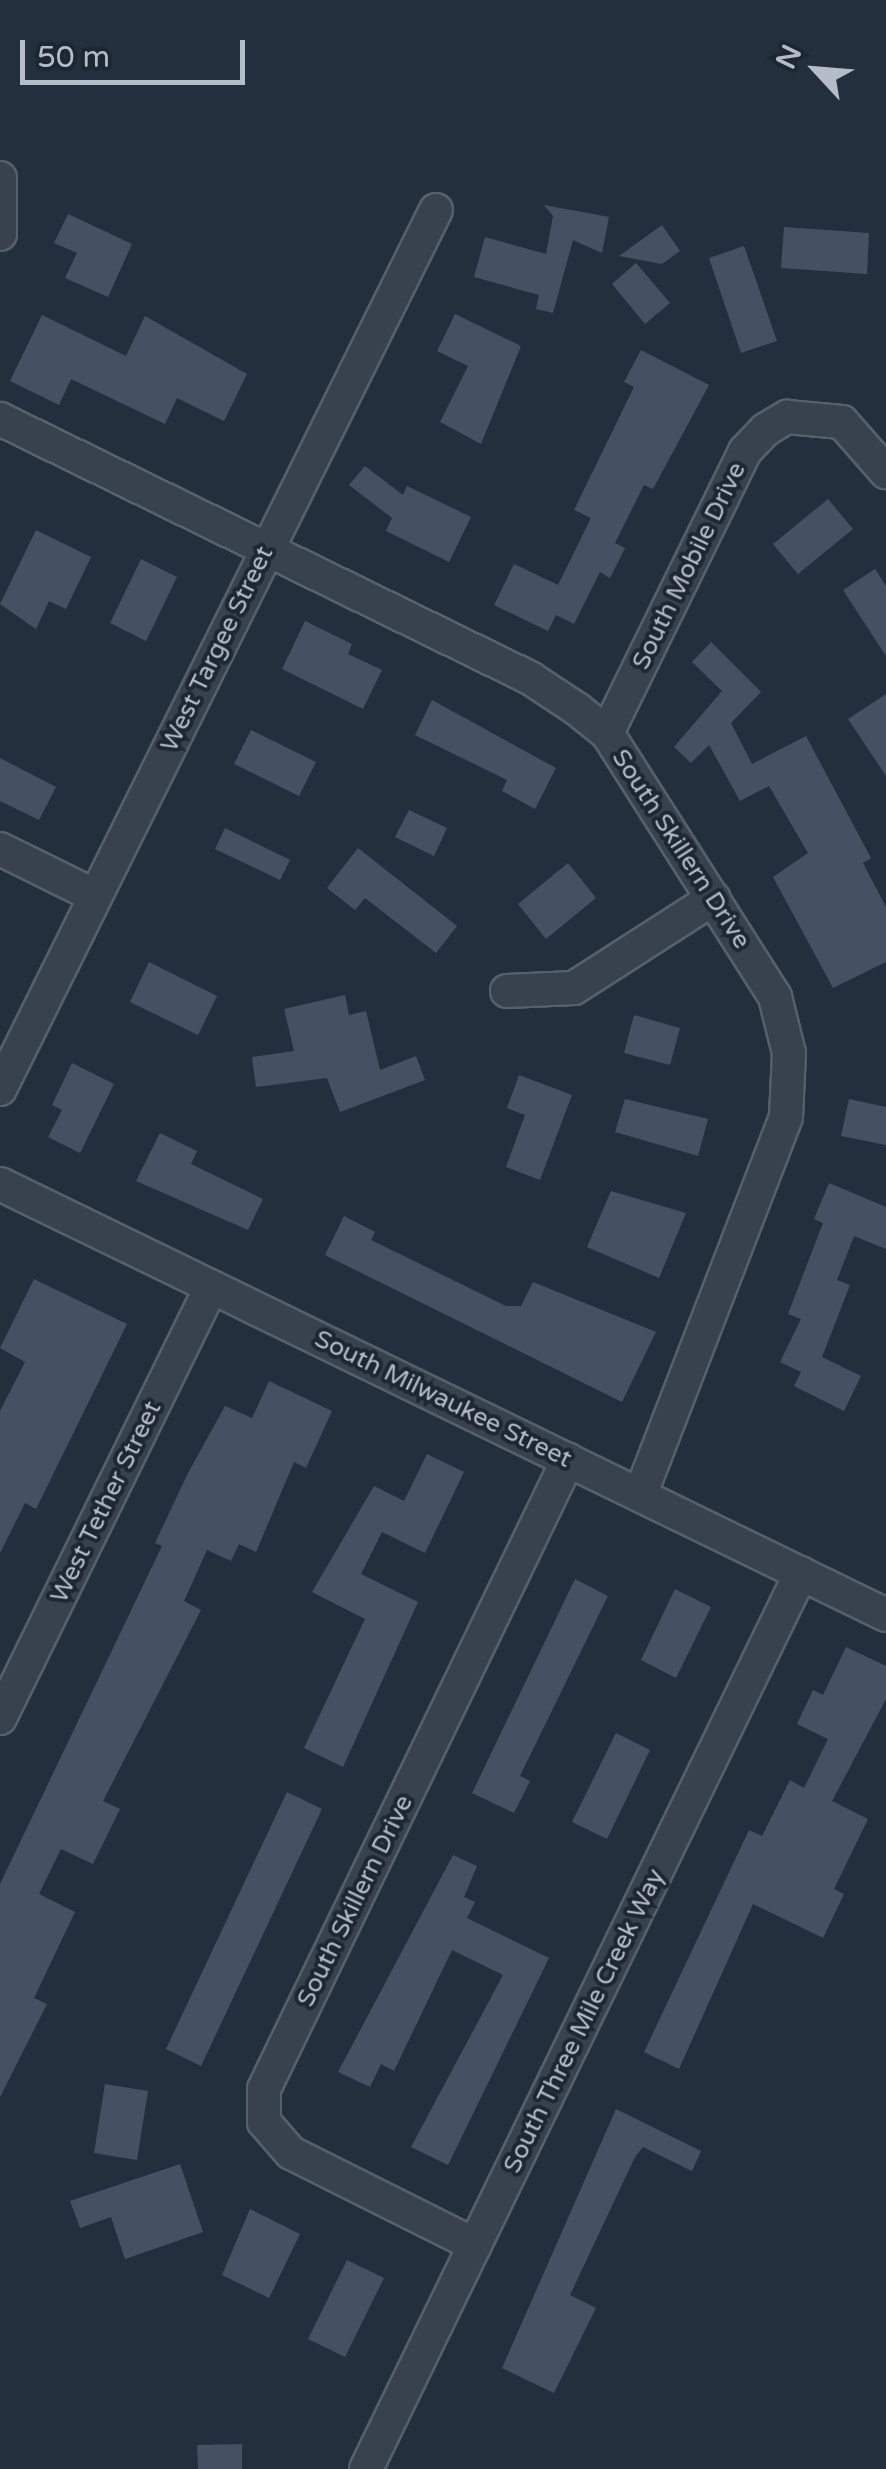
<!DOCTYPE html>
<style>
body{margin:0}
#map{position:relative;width:886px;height:2469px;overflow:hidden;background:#242f3e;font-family:"Varela Round",sans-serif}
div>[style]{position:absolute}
.building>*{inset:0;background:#455162}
.roads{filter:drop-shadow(2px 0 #565f6c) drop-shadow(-2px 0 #565f6c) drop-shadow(0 2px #565f6c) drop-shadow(0 -2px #565f6c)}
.minor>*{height:32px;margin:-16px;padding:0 16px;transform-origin:16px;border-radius:16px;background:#38414e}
span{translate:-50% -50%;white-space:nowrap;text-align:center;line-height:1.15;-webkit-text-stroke:8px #1d2633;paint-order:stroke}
.street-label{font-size:25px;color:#b4bcc9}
.north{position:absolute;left:766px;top:20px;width:100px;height:100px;-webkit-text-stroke:8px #1d2633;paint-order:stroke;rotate:296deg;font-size:28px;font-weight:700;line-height:40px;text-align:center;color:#b4bcc9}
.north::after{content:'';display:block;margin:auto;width:35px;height:45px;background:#b4bcc9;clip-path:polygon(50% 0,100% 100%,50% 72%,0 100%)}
.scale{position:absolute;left:20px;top:40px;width:225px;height:45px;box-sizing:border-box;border:5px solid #b4bcc9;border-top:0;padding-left:12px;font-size:30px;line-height:35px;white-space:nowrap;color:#b4bcc9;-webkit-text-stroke:8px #1d2633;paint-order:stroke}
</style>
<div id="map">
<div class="building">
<i style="clip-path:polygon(544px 205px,609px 217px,602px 253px,573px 240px,553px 313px,536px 309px,539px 295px,474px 277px,485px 237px,546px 254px,553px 216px)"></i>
<i style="clip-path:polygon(68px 214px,132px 244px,108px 297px,65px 278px,77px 253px,54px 243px)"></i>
<i style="clip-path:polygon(662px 225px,680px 251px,662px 264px,619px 256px)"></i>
<i style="clip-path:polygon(784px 227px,869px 233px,867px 274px,781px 268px)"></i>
<i style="clip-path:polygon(744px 246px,777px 341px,741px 353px,709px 258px)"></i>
<i style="clip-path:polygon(636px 263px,670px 303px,645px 324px,612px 284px)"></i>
<i style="clip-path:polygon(455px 314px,521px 346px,481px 444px,440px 422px,468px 366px,437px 351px)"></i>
<i style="clip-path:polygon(42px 315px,126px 356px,145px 316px,247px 374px,224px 421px,177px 398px,165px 424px,71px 379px,59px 405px,10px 381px)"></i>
<i style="clip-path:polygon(641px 350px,709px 385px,653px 489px,644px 485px,615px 543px,625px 548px,610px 578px,600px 572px,574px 624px,556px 615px,548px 631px,494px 605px,514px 564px,558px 585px,591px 518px,574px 510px,634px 387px,624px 382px)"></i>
<i style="clip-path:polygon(365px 466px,403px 495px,407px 486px,471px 517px,449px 562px,386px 531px,392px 518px,349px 485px)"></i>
<i style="clip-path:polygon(828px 499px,853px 529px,798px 574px,773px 544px)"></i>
<i style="clip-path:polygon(36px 530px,91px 557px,66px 609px,49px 601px,36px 629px,0 604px)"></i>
<i style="clip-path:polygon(141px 559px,177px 577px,146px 641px,110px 623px)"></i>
<i style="clip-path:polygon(875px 569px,886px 586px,886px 656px,843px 590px)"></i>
<i style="clip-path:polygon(305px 621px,352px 644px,348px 654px,382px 670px,363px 709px,282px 669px)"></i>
<i style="clip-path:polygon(711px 642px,761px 692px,731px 723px,752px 764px,806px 736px,871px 858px,863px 863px,886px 907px,886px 962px,833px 988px,773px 877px,808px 853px,769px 786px,740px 801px,709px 745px,691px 763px,674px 747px,722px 691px,692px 662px)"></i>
<i style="clip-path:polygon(886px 694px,886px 776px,848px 719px)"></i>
<i style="clip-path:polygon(432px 700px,556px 768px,535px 809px,502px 791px,507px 780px,415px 735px)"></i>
<i style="clip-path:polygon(251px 730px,316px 762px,299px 796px,234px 764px)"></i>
<i style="clip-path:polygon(0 758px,56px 787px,39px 820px,0 801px)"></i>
<i style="clip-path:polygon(409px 810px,447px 828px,434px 856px,395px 837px)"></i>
<i style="clip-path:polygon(225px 828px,290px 860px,280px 880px,215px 849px)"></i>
<i style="clip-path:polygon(358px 848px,457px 926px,436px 953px,365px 898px,355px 910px,327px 888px)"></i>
<i style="clip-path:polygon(568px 863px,596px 898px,546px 939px,518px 904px)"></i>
<i style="clip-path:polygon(149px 962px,217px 996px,198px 1035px,130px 1002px)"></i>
<i style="clip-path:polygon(345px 995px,349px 1015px,366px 1011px,380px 1070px,416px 1056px,425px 1080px,340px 1112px,327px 1078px,256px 1087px,252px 1057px,294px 1051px,284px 1009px)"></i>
<i style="clip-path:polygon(634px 1015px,680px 1028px,670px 1065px,624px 1053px)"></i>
<i style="clip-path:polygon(72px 1063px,114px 1084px,80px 1153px,48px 1137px,62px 1110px,52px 1105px)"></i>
<i style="clip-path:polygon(519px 1075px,572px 1095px,540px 1180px,506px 1167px,525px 1115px,507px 1108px)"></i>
<i style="clip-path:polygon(625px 1099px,708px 1119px,698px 1156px,615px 1132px)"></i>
<i style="clip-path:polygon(849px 1099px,886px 1107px,886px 1145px,841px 1136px)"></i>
<i style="clip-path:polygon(160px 1133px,197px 1151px,191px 1164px,263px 1199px,248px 1230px,136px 1181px)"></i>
<i style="clip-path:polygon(829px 1183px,886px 1207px,886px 1249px,854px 1236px,837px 1280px,850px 1285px,822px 1357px,861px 1376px,844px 1411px,794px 1386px,801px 1372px,780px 1362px,801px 1319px,788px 1314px,823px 1223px,814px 1219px)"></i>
<i style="clip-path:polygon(611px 1191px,686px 1213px,659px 1278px,587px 1247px)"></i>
<i style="clip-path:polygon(344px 1216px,375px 1232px,371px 1240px,506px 1306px,521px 1306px,533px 1282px,656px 1332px,622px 1402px,325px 1255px)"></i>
<i style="clip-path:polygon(34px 1279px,127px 1324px,36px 1509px,25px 1503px,0 1553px,0 1411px,25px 1362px,0 1348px)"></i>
<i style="clip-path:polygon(269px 1381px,332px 1411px,306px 1468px,294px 1462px,256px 1552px,239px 1544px,231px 1561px,207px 1550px,184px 1601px,201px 1610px,103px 1801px,120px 1809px,93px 1864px,61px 1849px,39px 1894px,75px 1912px,34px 1998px,47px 2004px,0 2097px,0 1884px,162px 1546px,155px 1543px,187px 1475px,225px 1406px,252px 1418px)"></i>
<i style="clip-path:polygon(427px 1454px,464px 1472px,425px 1553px,382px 1532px,361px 1574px,418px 1602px,343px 1767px,304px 1748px,365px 1619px,312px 1592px,374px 1486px,404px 1501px)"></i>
<i style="clip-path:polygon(575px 1579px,608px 1596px,520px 1776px,530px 1781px,514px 1813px,472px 1793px)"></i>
<i style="clip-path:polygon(675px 1589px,711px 1607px,676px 1678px,641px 1660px)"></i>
<i style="clip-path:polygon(846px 1647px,886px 1666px,886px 1699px,832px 1801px,868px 1819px,834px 1889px,844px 1894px,823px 1938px,753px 1904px,679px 2069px,644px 2052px,749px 1830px,762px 1836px,790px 1780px,804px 1788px,828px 1739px,797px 1724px,813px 1690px,823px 1695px)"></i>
<i style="clip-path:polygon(616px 1733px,650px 1750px,607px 1839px,572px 1822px)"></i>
<i style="clip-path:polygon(287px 1792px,322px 1809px,201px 2066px,166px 2049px)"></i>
<i style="clip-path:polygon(453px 1855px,477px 1866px,464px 1897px,475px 1902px,467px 1918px,549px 1958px,448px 2165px,411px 2147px,503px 1975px,452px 1950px,394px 2071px,381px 2064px,370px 2087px,338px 2072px)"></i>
<i style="clip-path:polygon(105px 2084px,148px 2091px,137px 2160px,94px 2153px)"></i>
<i style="clip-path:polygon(616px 2109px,701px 2151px,692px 2171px,643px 2147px,635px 2157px,570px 2295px,596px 2308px,554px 2393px,502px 2368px)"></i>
<i style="clip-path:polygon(180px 2164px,203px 2232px,125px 2259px,111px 2217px,80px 2228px,70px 2201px)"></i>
<i style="clip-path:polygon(250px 2209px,300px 2234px,269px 2298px,222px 2275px)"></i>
<i style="clip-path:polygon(347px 2260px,384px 2278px,345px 2357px,308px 2339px)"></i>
<i style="clip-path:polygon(242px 2444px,242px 2469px,198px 2469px,197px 2445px)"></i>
</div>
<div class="roads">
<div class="minor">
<i style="left:0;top:178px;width:56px;rotate:90deg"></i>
<i style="left:0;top:419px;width:590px;rotate:26.04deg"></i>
<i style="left:530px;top:678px;width:56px;rotate:33.4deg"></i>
<i style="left:577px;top:709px;width:38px;rotate:39deg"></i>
<i style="left:607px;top:733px;width:313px;rotate:57.5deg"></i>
<i style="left:775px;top:997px;width:58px;rotate:76deg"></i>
<i style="left:789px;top:1053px;width:64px;rotate:92.7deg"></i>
<i style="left:786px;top:1117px;width:405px;rotate:111.1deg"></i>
<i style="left:607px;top:733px;width:314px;rotate:-63.9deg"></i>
<i style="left:745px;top:451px;width:29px;rotate:-46deg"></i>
<i style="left:765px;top:430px;width:26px;rotate:-31deg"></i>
<i style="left:787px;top:417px;width:55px;rotate:5.2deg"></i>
<i style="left:842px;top:422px;width:67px;rotate:48.7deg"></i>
<i style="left:0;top:849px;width:106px;rotate:26.3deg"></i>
<i style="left:507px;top:991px;width:67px;rotate:-2.6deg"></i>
<i style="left:574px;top:988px;width:166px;rotate:-32.7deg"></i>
<i style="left:0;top:1089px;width:981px;rotate:-63.62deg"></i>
<i style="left:0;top:1184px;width:985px;rotate:25.94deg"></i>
<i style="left:0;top:1718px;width:480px;rotate:-63.9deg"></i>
<i style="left:475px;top:2245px;width:206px;rotate:-153.4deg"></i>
<i style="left:291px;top:2153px;width:41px;rotate:-131.1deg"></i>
<i style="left:264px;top:2122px;width:33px;rotate:-90deg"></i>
<i style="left:264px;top:2089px;width:699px;rotate:-64.21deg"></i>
<i style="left:366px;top:2469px;width:996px;rotate:-64.1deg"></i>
</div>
</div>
<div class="street-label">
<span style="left:689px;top:566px;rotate:-64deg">South Mobile Drive</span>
<span style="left:217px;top:649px;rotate:-64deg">West Targee Street</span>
<span style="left:681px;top:849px;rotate:57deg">South Skillern Drive</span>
<span style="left:443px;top:1399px;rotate:26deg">South Milwaukee Street</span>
<span style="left:106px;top:1502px;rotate:-64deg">West Tether Street</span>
<span style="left:355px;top:1901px;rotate:-64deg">South Skillern Drive</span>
<span style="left:584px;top:2021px;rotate:-64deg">South Three Mile Creek Way</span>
</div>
<div class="north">N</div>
<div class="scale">50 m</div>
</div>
